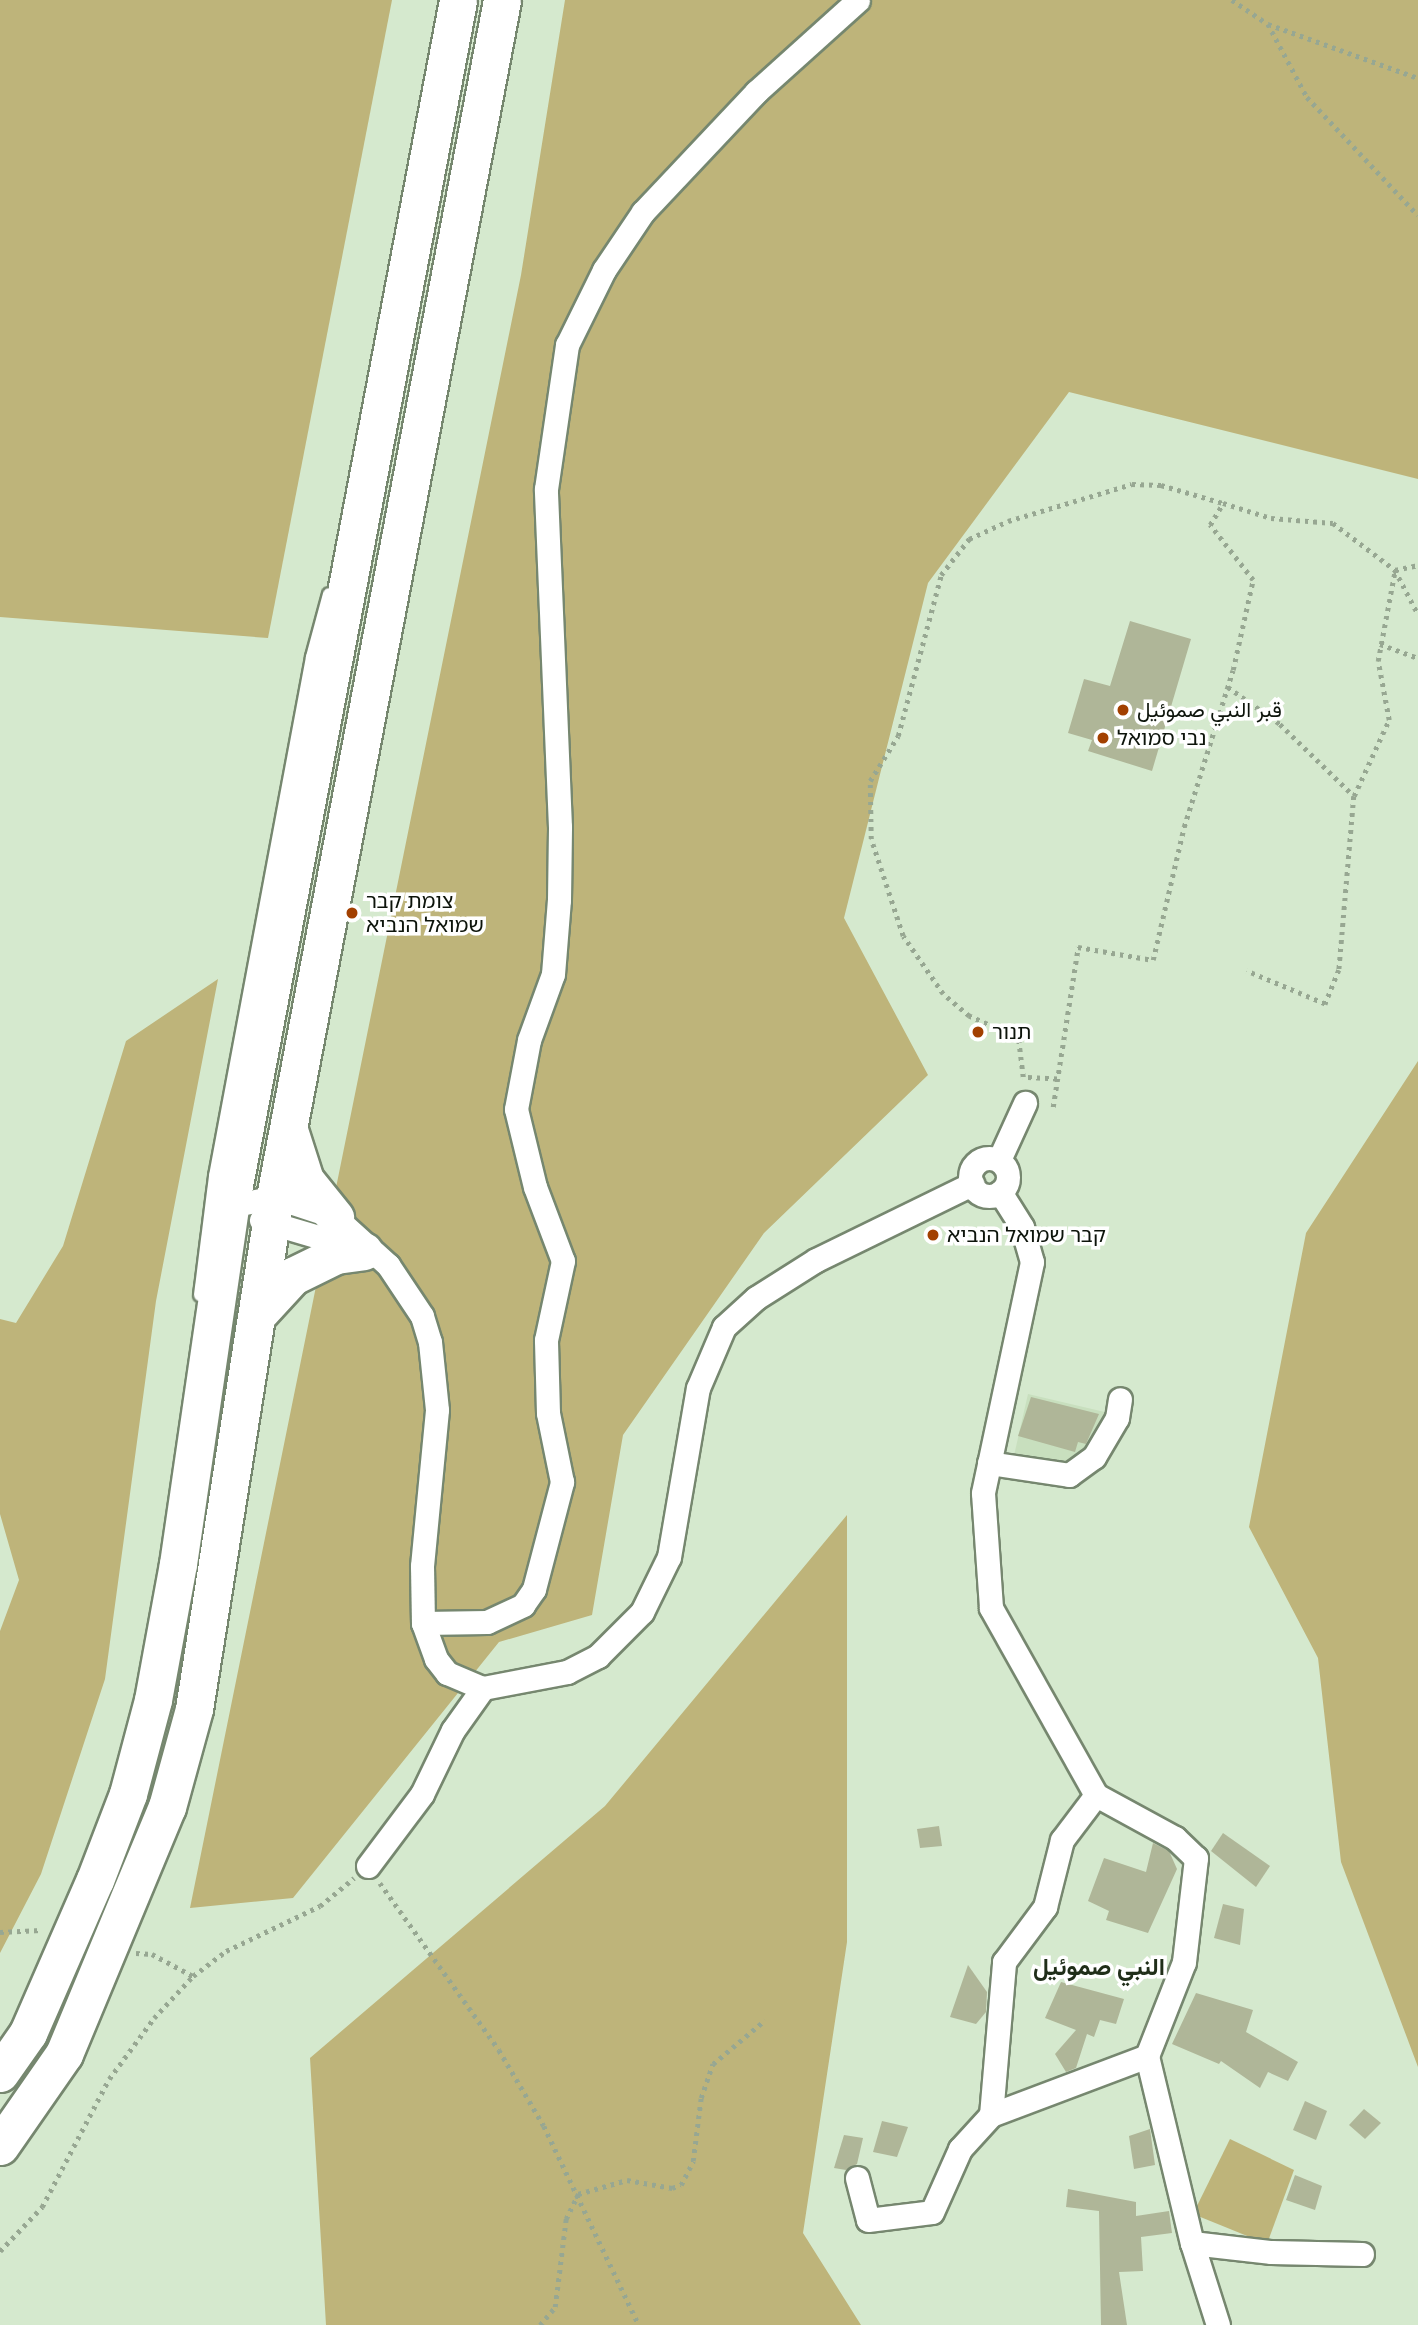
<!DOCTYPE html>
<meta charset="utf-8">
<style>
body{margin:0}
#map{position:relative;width:1418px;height:2325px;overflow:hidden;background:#d5e9ce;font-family:"Fira Sans",Vazirmatn,"Noto Sans Hebrew",sans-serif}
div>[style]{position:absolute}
.built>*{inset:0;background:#c8dfbe}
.green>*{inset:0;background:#beb47a}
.building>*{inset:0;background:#afb698}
.path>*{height:4.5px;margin-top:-2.25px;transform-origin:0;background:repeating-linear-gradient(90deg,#97a792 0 3.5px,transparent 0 8.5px)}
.roads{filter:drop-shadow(2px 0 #76876f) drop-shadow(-2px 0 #76876f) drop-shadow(0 2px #76876f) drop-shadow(0 -2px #76876f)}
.service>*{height:12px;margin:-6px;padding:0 6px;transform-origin:6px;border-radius:6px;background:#fff}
.minor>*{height:23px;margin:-11.5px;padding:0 11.5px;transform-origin:11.5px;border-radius:11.5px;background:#fff}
.minor>.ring{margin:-11.5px;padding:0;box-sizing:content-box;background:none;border:23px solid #fff;border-radius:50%}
.primary>*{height:37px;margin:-18.5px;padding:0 18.5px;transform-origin:18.5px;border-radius:18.5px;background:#fff}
.dots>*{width:19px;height:19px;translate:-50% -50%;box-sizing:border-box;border:4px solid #fff;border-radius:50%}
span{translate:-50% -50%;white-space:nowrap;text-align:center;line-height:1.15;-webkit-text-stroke:7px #fff;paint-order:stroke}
.poi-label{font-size:21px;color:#0d140b}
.left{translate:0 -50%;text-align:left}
.quarter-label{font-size:24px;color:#202e19;font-weight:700}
</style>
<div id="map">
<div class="built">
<i style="clip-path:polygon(1028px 1394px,1109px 1413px,1087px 1451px,1065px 1467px,1013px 1460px)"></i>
</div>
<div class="green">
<i style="clip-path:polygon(0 0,392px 0,268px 638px,0 617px)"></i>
<i style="clip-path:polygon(565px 0,1418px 0,1418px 479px,1069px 392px,928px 583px,844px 918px,928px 1075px,764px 1233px,623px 1435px,592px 1615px,499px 1642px,293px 1898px,190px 1908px,521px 275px)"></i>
<i style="clip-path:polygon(218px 979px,156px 1301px,105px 1679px,41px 1874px,0 1953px,0 1631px,19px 1580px,0 1514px,0 1319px,16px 1323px,63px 1246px,126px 1041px)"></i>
<i style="clip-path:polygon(1418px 1061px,1418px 2067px,1341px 1862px,1318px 1658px,1249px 1527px,1306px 1233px)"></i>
<i style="clip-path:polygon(847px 1515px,847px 1942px,803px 2233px,861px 2325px,326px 2325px,310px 2058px,605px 1806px)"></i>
<i style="clip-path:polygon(1230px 2139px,1294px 2170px,1267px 2244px,1193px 2214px)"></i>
</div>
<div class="building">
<i style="clip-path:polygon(1130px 621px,1191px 639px,1152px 771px,1088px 751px,1092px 740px,1068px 733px,1084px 679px,1110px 686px)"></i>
<i style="clip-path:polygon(1031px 1397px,1099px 1414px,1086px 1444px,1078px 1442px,1075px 1452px,1018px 1436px)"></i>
<i style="clip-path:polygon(939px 1826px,942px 1846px,920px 1848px,917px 1829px)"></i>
<i style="clip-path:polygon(1223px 1833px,1270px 1866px,1256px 1887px,1211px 1851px)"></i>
<i style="clip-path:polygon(1153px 1843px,1169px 1851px,1177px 1869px,1148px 1933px,1106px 1920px,1109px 1911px,1088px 1901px,1104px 1858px,1146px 1872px)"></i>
<i style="clip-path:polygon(1223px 1904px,1244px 1909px,1240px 1945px,1214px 1938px)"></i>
<i style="clip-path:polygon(968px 1965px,987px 1992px,986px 2012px,976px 2024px,950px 2017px)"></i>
<i style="clip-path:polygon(1061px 1982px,1124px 1999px,1116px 2024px,1100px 2020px,1094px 2037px,1087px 2034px,1076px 2068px,1066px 2072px,1055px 2054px,1076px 2030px,1045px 2018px)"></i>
<i style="clip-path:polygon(1196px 1993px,1253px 2010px,1246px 2032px,1298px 2062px,1288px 2081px,1268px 2072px,1260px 2088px,1221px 2061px,1219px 2064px,1172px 2044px)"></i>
<i style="clip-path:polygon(1305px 2101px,1327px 2111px,1316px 2140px,1293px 2130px)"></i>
<i style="clip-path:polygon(1364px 2109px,1381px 2123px,1365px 2139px,1349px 2125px)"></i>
<i style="clip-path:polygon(882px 2121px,908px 2127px,897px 2157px,873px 2152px)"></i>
<i style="clip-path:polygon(1150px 2129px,1155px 2165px,1134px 2169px,1129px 2136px)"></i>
<i style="clip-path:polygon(844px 2135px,863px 2138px,857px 2164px,846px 2170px,834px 2168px)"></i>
<i style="clip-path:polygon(1295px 2175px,1322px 2186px,1315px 2210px,1286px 2200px)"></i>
<i style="clip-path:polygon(1068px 2189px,1136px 2202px,1136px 2216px,1169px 2211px,1172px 2233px,1141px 2237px,1143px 2271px,1119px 2272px,1127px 2325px,1101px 2325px,1099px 2211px,1066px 2207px)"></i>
</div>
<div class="path">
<i style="left:1232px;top:0;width:43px;rotate:33.7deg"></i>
<i style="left:1268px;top:24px;width:159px;rotate:19.8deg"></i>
<i style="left:1268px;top:24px;width:83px;rotate:61.9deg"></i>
<i style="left:1307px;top:97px;width:162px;rotate:46.8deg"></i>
<i style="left:1395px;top:570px;width:50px;rotate:62.4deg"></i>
<i style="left:1380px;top:644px;width:40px;rotate:20.2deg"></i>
<i style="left:1228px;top:687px;width:64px;rotate:35.4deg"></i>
<i style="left:1280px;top:724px;width:103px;rotate:44.2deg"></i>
<i style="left:1354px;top:796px;width:175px;rotate:94.9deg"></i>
<i style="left:1339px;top:970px;width:37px;rotate:112deg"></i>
<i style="left:1325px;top:1004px;width:85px;rotate:-157.1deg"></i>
<i style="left:1354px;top:796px;width:84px;rotate:-65.3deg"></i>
<i style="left:1389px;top:720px;width:60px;rotate:-100.6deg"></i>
<i style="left:1378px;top:661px;width:93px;rotate:-79.4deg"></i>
<i style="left:1057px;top:1079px;width:34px;rotate:-177deg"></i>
<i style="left:1023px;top:1077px;width:39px;rotate:-97deg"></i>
<i style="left:1018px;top:1038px;width:54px;rotate:-155.8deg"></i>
<i style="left:969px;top:1016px;width:34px;rotate:-140deg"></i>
<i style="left:943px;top:994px;width:70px;rotate:-124.6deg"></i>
<i style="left:903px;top:936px;width:102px;rotate:-108.3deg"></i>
<i style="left:871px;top:839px;width:58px;rotate:-91deg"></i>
<i style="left:870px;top:781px;width:53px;rotate:-58.1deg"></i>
<i style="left:898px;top:736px;width:167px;rotate:-75deg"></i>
<i style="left:941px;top:575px;width:46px;rotate:-52.1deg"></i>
<i style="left:969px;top:539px;width:43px;rotate:-24.8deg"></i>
<i style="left:1008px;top:521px;width:129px;rotate:-16.6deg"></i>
<i style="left:1132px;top:484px;width:29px;rotate:2deg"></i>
<i style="left:1161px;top:485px;width:65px;rotate:16.2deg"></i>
<i style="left:1053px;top:1107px;width:162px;rotate:-81.1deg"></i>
<i style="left:1078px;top:947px;width:76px;rotate:9.8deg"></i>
<i style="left:1153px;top:960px;width:137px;rotate:-76.9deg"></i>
<i style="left:1184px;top:827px;width:164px;rotate:-72.7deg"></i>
<i style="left:1233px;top:670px;width:92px;rotate:-77.5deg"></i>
<i style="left:1253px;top:580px;width:70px;rotate:-128deg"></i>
<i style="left:1210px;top:525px;width:26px;rotate:-59deg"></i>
<i style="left:1223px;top:503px;width:50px;rotate:17.4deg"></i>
<i style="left:1271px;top:518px;width:62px;rotate:4.6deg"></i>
<i style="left:1333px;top:523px;width:78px;rotate:37.2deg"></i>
<i style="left:1395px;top:570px;width:24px;rotate:-12deg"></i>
<i style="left:380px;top:1883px;width:205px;rotate:54.5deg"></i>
<i style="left:499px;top:2050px;width:88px;rotate:59.4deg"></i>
<i style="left:544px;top:2126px;width:221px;rotate:64.5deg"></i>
<i style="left:0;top:1932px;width:41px;rotate:-2.8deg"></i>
<i style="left:136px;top:1953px;width:16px;rotate:4deg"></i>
<i style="left:152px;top:1954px;width:47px;rotate:28.2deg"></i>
<i style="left:0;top:2251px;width:61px;rotate:-46.3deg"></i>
<i style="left:42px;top:2207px;width:144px;rotate:-62.4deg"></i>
<i style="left:109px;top:2079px;width:76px;rotate:-53.6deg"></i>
<i style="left:154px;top:2018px;width:57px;rotate:-47.1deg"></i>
<i style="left:193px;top:1976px;width:41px;rotate:-37.1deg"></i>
<i style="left:226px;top:1951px;width:104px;rotate:-25.6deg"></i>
<i style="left:320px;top:1906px;width:44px;rotate:-39.5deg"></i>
<i style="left:540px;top:2325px;width:23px;rotate:-50deg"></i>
<i style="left:555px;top:2307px;width:89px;rotate:-82.9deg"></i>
<i style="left:566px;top:2219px;width:28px;rotate:-64deg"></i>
<i style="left:578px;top:2194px;width:51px;rotate:-15.9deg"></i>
<i style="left:627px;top:2180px;width:46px;rotate:10.1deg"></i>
<i style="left:672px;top:2188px;width:9px;rotate:-18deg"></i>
<i style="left:681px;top:2185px;width:27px;rotate:-63deg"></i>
<i style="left:693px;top:2161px;width:64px;rotate:-82.8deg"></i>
<i style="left:701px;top:2098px;width:36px;rotate:-71deg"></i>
<i style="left:713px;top:2064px;width:68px;rotate:-40.2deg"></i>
</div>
<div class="roads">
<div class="service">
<i style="left:200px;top:1295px;width:120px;rotate:-82.8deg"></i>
<i style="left:215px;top:1176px;width:528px;rotate:-79.41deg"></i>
<i style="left:312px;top:657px;width:65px;rotate:-74.9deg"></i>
</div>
<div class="minor">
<i class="ring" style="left:970px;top:1158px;width:15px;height:15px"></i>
<i style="left:999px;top:1160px;width:63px;rotate:-65.5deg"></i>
<i style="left:1000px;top:1192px;width:41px;rotate:57.8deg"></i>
<i style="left:1022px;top:1227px;width:36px;rotate:74deg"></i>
<i style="left:1032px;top:1262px;width:236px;rotate:102deg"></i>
<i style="left:983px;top:1493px;width:115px;rotate:86deg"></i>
<i style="left:991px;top:1608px;width:214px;rotate:60.7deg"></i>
<i style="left:1096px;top:1795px;width:90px;rotate:28.6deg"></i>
<i style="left:1175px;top:1838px;width:29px;rotate:44deg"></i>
<i style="left:1196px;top:1858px;width:105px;rotate:96.6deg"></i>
<i style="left:1184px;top:1962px;width:101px;rotate:111.5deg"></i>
<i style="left:1147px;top:2056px;width:192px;rotate:76.5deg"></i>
<i style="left:1192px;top:2243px;width:86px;rotate:72.4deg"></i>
<i style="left:230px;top:1206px;width:46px;rotate:-11.3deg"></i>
<i style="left:275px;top:1197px;width:63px;rotate:18.4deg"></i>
<i style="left:335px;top:1217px;width:72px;rotate:42.2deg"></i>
<i style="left:388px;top:1265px;width:61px;rotate:56.3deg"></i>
<i style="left:422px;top:1316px;width:27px;rotate:73deg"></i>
<i style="left:430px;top:1342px;width:68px;rotate:84.1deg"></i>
<i style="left:437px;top:1410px;width:157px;rotate:95.5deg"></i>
<i style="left:422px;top:1566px;width:57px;rotate:89deg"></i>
<i style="left:423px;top:1623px;width:38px;rotate:70deg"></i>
<i style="left:436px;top:1659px;width:18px;rotate:52deg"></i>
<i style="left:447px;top:1673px;width:39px;rotate:23deg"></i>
<i style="left:483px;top:1688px;width:86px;rotate:-10.8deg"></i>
<i style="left:567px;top:1672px;width:35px;rotate:-27deg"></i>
<i style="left:598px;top:1656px;width:62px;rotate:-45deg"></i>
<i style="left:642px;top:1612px;width:61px;rotate:-63.9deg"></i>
<i style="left:669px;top:1557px;width:171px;rotate:-80.3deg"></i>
<i style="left:698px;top:1388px;width:66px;rotate:-66.9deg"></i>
<i style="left:724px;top:1327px;width:43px;rotate:-42.2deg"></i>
<i style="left:756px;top:1298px;width:71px;rotate:-32.3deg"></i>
<i style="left:816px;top:1260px;width:174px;rotate:-26deg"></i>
<i style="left:261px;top:1220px;width:99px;rotate:16.4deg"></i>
<i style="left:989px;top:1463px;width:81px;rotate:8.5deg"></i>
<i style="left:1069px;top:1475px;width:31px;rotate:-36deg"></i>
<i style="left:1094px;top:1457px;width:45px;rotate:-59.5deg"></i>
<i style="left:1117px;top:1418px;width:19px;rotate:-81deg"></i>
<i style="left:423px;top:1623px;width:64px;rotate:-0.9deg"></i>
<i style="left:487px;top:1622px;width:40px;rotate:-25deg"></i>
<i style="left:523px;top:1605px;width:19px;rotate:-55deg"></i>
<i style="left:534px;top:1589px;width:111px;rotate:-75.3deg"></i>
<i style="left:562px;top:1482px;width:70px;rotate:-101.5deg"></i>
<i style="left:548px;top:1413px;width:73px;rotate:-91.6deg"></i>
<i style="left:546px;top:1340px;width:81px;rotate:-77.9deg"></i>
<i style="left:563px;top:1261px;width:79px;rotate:-110.7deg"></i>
<i style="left:535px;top:1187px;width:80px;rotate:-103.7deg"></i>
<i style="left:516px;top:1109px;width:70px;rotate:-79.3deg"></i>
<i style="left:529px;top:1040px;width:70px;rotate:-70deg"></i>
<i style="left:553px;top:974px;width:74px;rotate:-85.4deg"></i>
<i style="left:559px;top:900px;width:73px;rotate:-89.2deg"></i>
<i style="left:560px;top:827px;width:338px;rotate:-92.4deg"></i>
<i style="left:546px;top:489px;width:146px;rotate:-81.7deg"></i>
<i style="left:567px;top:345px;width:84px;rotate:-63.7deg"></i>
<i style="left:604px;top:270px;width:70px;rotate:-56.1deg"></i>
<i style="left:643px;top:212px;width:165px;rotate:-46.7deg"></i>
<i style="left:756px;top:92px;width:137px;rotate:-42deg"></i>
<i style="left:368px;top:1866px;width:90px;rotate:-53.1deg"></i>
<i style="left:422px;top:1794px;width:71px;rotate:-64.2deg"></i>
<i style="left:453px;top:1730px;width:52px;rotate:-54.5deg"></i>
<i style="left:991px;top:2115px;width:167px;rotate:-20.7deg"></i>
<i style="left:857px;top:2178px;width:43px;rotate:75.3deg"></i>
<i style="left:868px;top:2220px;width:64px;rotate:-7.1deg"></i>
<i style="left:932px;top:2212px;width:69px;rotate:-66deg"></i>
<i style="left:960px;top:2149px;width:46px;rotate:-47.6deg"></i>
<i style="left:991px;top:2115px;width:154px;rotate:-85.1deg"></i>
<i style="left:1004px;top:1962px;width:69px;rotate:-53.3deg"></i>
<i style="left:1045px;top:1907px;width:69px;rotate:-75.8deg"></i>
<i style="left:1062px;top:1840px;width:56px;rotate:-52.9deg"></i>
<i style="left:1192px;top:2243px;width:80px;rotate:6.5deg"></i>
<i style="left:1271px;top:2252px;width:91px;rotate:1.3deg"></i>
</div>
<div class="primary">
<i style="left:290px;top:1133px;width:49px;rotate:72.3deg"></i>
<i style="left:305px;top:1180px;width:48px;rotate:51deg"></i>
<i style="left:258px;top:1314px;width:52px;rotate:-47.4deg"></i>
<i style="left:293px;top:1276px;width:48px;rotate:-26deg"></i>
<i style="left:336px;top:1255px;width:28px;rotate:-8deg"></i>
<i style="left:0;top:2073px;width:49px;rotate:-55deg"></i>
<i style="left:28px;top:2033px;width:167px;rotate:-66.4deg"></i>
<i style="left:95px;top:1880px;width:92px;rotate:-69deg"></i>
<i style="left:128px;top:1794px;width:97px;rotate:-75.1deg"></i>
<i style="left:153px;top:1700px;width:138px;rotate:-79.6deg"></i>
<i style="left:178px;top:1564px;width:362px;rotate:-81.7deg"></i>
<i style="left:230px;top:1206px;width:1227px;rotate:-79.29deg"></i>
<i style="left:0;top:2146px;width:112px;rotate:-55.2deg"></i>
<i style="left:64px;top:2054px;width:268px;rotate:-67.4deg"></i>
<i style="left:167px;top:1807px;width:102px;rotate:-74.6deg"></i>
<i style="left:194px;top:1709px;width:518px;rotate:-81.01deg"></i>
<i style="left:275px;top:1197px;width:1218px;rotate:-79.26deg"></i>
</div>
</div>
<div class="dots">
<i style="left:1123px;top:710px;background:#a24000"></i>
<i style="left:1103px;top:738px;background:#a24000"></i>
<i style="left:352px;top:913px;background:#a24000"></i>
<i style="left:978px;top:1032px;background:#a24000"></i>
<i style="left:933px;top:1235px;background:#a24000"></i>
</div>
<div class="poi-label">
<span class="left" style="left:1137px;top:710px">قبر النبي صموئيل</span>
<span class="left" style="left:1117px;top:738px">נבי סמואל</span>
<span class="left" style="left:366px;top:913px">צומת קבר<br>שמואל הנביא</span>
<span class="left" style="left:992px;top:1032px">תנור</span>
<span class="left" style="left:947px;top:1235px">קבר שמואל הנביא</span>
</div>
<div class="quarter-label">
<span style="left:1099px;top:1968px">النبي صموئيل</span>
</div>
</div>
